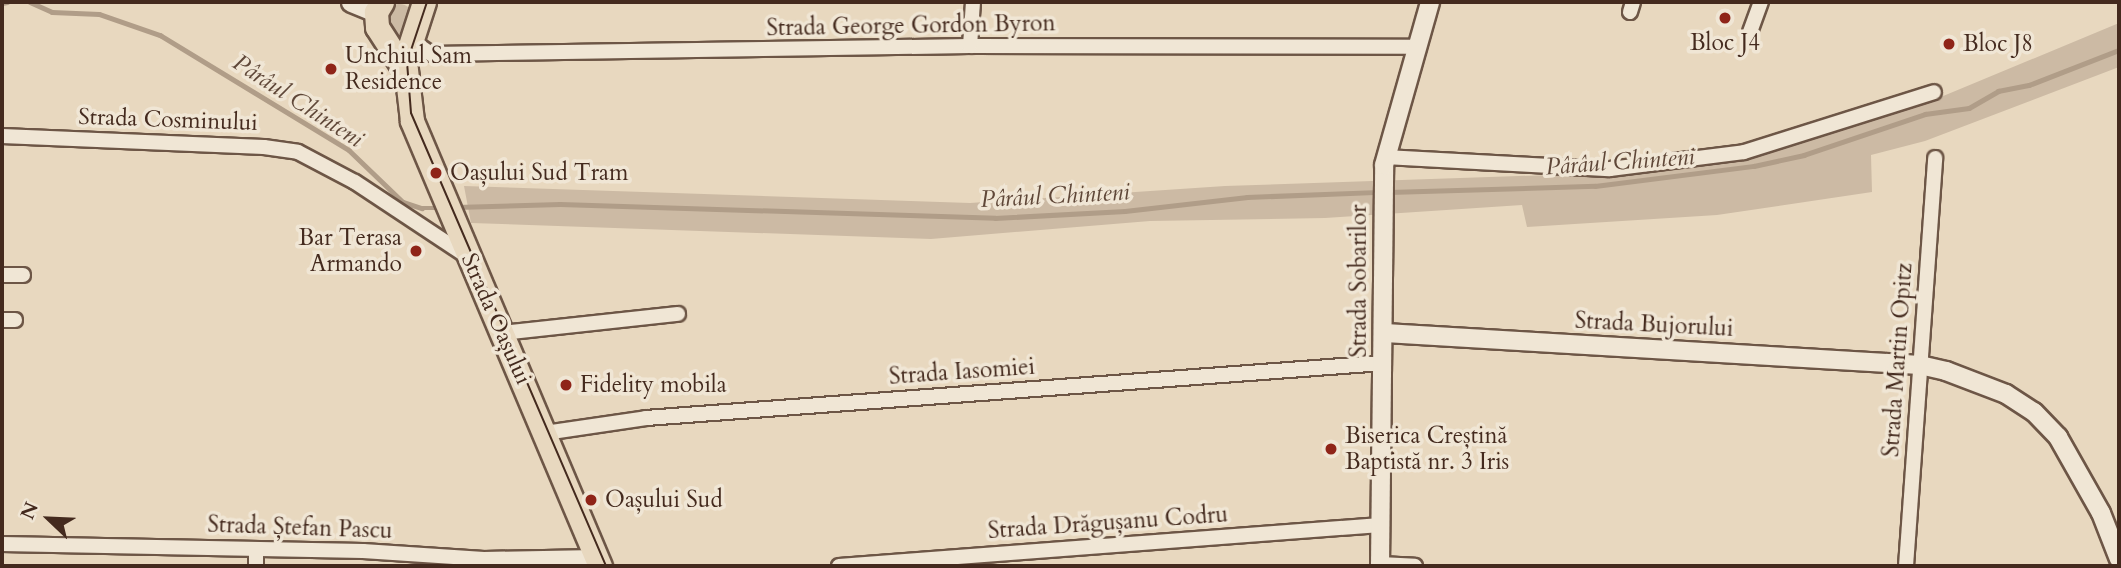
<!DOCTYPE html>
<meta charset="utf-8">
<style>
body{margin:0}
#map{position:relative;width:2121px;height:568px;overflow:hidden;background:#e8d8bf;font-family:Cardo,serif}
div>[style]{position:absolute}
.green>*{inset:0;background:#ccbaa4}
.round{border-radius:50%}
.stream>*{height:4.5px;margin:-2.25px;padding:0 2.25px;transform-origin:2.25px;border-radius:2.25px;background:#b09d88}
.roads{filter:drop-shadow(2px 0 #6d5646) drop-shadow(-2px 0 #6d5646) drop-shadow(0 2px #6d5646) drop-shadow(0 -2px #6d5646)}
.minor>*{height:14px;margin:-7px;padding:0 7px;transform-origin:7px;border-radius:7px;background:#f0e6d5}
.tertiary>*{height:18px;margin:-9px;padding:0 9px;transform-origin:9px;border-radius:9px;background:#f0e6d5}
.secondary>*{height:19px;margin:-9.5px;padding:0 9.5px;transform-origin:9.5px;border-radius:9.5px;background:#f0e6d5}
.primary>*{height:23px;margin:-11.5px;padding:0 11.5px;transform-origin:11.5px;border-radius:11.5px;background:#e8d8bf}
.tram>*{height:2px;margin:-1px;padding:0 1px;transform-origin:1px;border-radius:1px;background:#442a1e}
.dots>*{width:19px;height:19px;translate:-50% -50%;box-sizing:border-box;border:4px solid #f0e6d5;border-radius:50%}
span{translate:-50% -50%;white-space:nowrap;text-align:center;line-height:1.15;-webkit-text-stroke:7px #f0e6d5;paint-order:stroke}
.street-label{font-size:23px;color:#442a1e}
.poi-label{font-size:23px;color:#442a1e}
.left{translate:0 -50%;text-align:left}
.right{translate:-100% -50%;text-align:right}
.water-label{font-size:24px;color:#5f4738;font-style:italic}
.frame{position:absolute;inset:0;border:4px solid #442a1e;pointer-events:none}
.north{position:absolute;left:14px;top:484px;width:70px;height:70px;-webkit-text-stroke:5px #f0e6d5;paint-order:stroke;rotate:293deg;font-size:19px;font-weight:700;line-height:28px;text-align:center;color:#442a1e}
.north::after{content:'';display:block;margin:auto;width:24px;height:32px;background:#442a1e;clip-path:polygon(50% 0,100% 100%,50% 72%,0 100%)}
</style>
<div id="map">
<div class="green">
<i class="round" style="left:384px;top:4px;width:30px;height:30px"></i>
<i style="clip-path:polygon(2119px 23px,2119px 67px,1925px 141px,1871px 155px,1872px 192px,1717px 215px,1527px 227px,1522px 205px,1325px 218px,1150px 221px,931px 239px,471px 223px,464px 186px,970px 203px,1225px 186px,1670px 171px,1755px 157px,1924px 104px)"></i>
</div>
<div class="stream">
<i style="left:30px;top:2px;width:24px;rotate:24deg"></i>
<i style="left:52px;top:12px;width:47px;rotate:2.4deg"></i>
<i style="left:99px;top:14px;width:65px;rotate:19deg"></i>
<i style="left:160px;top:35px;width:221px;rotate:31.3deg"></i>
<i style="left:349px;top:150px;width:75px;rotate:43.9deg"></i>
<i style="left:403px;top:202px;width:20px;rotate:18deg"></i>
<i style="left:422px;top:208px;width:18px"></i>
<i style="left:2px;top:3px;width:5px;rotate:-11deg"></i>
<i style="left:1389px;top:192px;width:206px;rotate:-1.7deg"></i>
<i style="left:1595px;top:186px;width:160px;rotate:-7.2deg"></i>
<i style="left:1754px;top:166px;width:51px;rotate:-12.4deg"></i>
<i style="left:1804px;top:155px;width:128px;rotate:-18.7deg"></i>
<i style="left:1925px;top:114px;width:44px;rotate:-7.8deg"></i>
<i style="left:1969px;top:108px;width:34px;rotate:-30deg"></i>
<i style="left:1998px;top:91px;width:32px;rotate:-11deg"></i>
<i style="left:2029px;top:85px;width:97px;rotate:-21.3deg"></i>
<i style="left:456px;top:207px;width:104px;rotate:-1.7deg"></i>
<i style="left:560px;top:204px;width:435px;rotate:1.8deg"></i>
<i style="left:995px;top:218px;width:130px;rotate:-3.1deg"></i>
<i style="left:1125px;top:211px;width:123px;rotate:-6.5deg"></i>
<i style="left:1247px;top:197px;width:133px;rotate:-2.2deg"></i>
</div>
<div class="roads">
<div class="minor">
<i style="left:1630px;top:12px;width:10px;rotate:-73deg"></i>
<i style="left:1750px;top:32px;width:32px;rotate:-70deg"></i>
<i style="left:411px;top:40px;width:24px;rotate:35deg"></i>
<i style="left:431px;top:54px;width:539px;rotate:-0.85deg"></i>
<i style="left:970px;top:46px;width:446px;rotate:0.1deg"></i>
<i style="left:970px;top:46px;width:44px;rotate:-86.1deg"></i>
<i style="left:2px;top:136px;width:262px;rotate:2.4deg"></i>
<i style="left:264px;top:147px;width:34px;rotate:8deg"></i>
<i style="left:298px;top:152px;width:64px;rotate:27.8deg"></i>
<i style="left:355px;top:182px;width:134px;rotate:33.5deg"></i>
<i style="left:1385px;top:157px;width:225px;rotate:3.1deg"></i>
<i style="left:1610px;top:169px;width:135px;rotate:-7.2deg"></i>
<i style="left:1744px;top:152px;width:199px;rotate:-17.5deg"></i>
<i style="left:2px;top:275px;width:21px"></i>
<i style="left:2px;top:320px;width:13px"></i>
<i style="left:502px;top:333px;width:177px;rotate:-6.2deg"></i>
<i style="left:545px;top:433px;width:102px;rotate:-8.4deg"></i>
<i style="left:646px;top:418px;width:739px;rotate:-4.27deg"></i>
<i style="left:2px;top:544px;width:361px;rotate:1.1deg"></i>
<i style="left:363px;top:551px;width:121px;rotate:3.8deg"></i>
<i style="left:484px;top:559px;width:112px;rotate:-1deg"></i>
<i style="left:256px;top:549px;width:17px;rotate:90deg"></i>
<i style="left:1380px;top:564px;width:35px;rotate:3deg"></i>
<i style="left:839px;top:566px;width:543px;rotate:-4.33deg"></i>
<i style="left:1906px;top:566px;width:409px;rotate:-85.9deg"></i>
</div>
<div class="tertiary">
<i style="left:1385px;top:333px;width:536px;rotate:3.42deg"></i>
<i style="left:1920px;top:365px;width:27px;rotate:13deg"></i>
<i style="left:1946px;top:371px;width:64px;rotate:21deg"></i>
<i style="left:2006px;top:394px;width:33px;rotate:33deg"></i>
<i style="left:2034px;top:412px;width:35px;rotate:46deg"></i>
<i style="left:2058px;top:437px;width:87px;rotate:60.5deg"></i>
<i style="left:2101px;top:513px;width:49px;rotate:68.6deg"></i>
<i style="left:1380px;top:566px;width:401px;rotate:-89.4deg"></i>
<i style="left:1384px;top:165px;width:169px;rotate:-74.2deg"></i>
</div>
<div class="secondary">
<i style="left:351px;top:2px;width:27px;rotate:22deg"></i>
</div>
<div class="primary">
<i style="left:382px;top:2px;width:12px;rotate:121deg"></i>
<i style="left:376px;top:12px;width:15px;rotate:86deg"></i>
<i style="left:377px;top:27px;width:50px;rotate:57.3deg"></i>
<i style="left:424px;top:2px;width:62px;rotate:107.9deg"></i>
<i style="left:405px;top:61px;width:60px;rotate:83.3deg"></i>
<i style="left:412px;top:121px;width:483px;rotate:67.1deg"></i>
</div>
</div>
<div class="tram">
<i style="left:427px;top:2px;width:63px;rotate:108.4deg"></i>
<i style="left:407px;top:62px;width:51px;rotate:85.5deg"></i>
<i style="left:411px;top:113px;width:493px;rotate:66.7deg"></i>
</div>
<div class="dots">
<i style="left:1725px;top:18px;background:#8f2418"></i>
<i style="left:1949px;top:44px;background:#8f2418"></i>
<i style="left:331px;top:69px;background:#8f2418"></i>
<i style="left:436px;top:173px;background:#8f2418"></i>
<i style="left:416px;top:251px;background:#8f2418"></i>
<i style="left:566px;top:385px;background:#8f2418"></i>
<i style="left:1331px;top:449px;background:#8f2418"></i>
<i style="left:591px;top:500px;background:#8f2418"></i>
</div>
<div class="street-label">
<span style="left:911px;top:26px;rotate:-1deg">Strada George Gordon Byron</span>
<span style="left:168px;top:120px;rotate:2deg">Strada Cosminului</span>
<span style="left:1359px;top:281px;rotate:-90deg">Strada Sobarilor</span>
<span style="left:496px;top:319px;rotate:66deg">Strada Oașului</span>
<span style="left:1654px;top:325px;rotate:3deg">Strada Bujorului</span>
<span style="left:1898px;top:360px;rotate:-86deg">Strada Martin Opitz</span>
<span style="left:962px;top:372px;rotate:-4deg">Strada Iasomiei</span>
<span style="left:1108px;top:523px;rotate:-4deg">Strada Drăgușanu Codru</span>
<span style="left:300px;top:528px;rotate:2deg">Strada Ștefan Pascu</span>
</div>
<div class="poi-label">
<span style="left:1725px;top:43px">Bloc J4</span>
<span class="left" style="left:1963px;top:44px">Bloc J8</span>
<span class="left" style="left:345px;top:69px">Unchiul Sam<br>Residence</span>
<span class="left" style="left:450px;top:173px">Oașului Sud Tram</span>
<span class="right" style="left:402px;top:251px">Bar Terasa<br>Armando</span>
<span class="left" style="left:580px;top:385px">Fidelity mobila</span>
<span class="left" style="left:1345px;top:449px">Biserica Creștină<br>Baptistă nr. 3 Iris</span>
<span class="left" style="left:605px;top:500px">Oașului Sud</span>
</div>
<div class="water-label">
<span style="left:298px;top:101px;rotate:33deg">Pârâul Chinteni</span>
<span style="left:1620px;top:162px;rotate:-4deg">Pârâul Chinteni</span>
<span style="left:1055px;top:196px;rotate:-3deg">Pârâul Chinteni</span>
</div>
<div class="frame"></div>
<div class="north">N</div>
</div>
